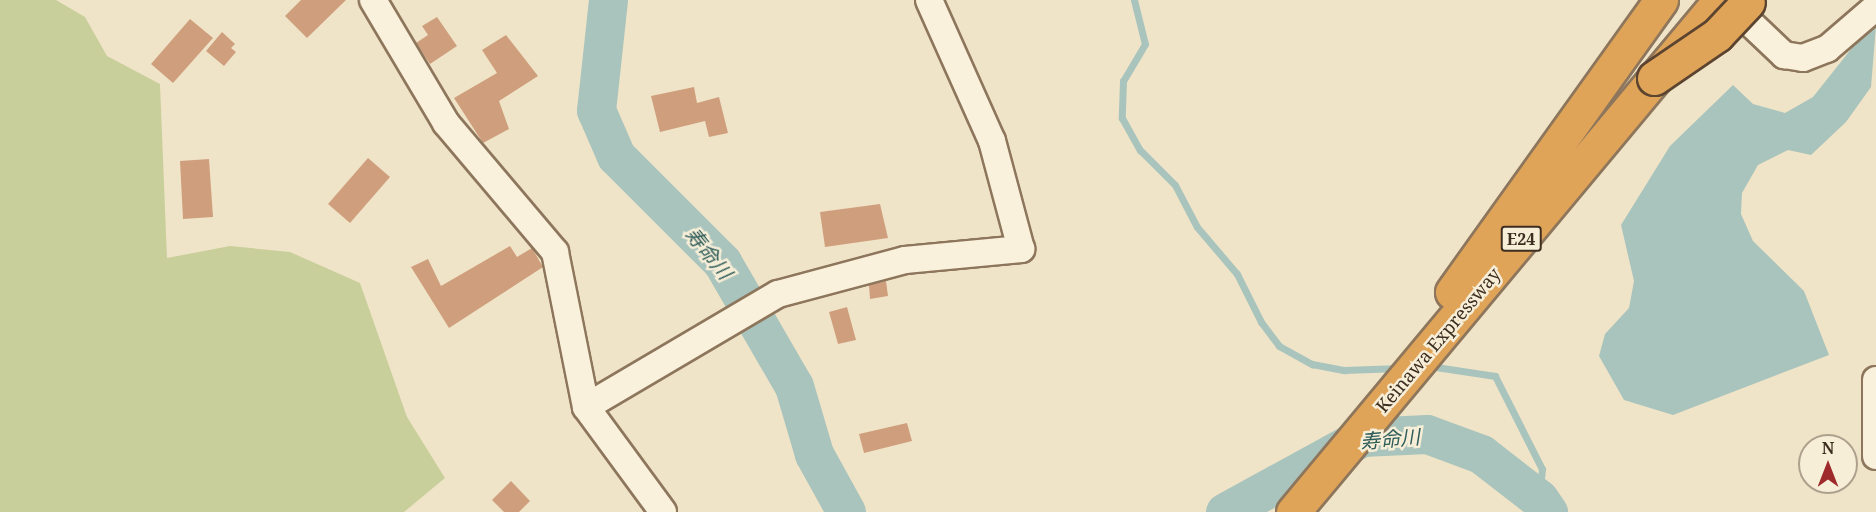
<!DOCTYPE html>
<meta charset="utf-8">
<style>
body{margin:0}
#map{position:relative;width:1876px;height:512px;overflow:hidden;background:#f0e4c8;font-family:"Noto Serif","Noto Sans JP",serif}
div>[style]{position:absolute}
.green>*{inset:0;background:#c9cf9b}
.water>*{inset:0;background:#a9c4bc}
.stream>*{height:7px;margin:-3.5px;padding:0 3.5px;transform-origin:3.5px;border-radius:3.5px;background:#a9c4bc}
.river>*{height:39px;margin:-19.5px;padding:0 19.5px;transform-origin:19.5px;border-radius:19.5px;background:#a9c4bc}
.building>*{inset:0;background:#cf9f7d}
.roads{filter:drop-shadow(2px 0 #8d765c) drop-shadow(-2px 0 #8d765c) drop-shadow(0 2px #8d765c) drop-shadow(0 -2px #8d765c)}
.minor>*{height:26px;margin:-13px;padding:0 13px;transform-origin:13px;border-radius:13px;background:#faf1dc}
.motorway>*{height:33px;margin:-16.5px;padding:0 16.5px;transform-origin:16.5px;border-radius:16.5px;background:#e0a458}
.bridges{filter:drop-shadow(2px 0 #5b4430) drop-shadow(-2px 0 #5b4430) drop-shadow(0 2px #5b4430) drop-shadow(0 -2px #5b4430)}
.motorway-bridge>*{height:33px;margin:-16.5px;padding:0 16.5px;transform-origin:16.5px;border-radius:16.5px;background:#e0a458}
span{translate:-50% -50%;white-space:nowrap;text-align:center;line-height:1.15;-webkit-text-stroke:5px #f7eed8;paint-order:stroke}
.shield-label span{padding:2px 4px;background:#f7eed8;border:2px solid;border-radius:4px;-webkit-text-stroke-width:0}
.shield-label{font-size:16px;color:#3d2e20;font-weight:700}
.street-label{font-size:18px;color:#3d2e20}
.water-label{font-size:20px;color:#2f5d5a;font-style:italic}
.north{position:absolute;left:1798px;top:434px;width:60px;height:60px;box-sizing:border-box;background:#f7eed8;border:2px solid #ada18e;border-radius:50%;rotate:0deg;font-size:16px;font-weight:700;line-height:24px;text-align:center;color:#3d2e20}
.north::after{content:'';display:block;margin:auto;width:21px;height:27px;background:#9e2a2b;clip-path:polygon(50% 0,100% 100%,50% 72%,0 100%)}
</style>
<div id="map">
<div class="green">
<i style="clip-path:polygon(0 0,56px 0,85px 17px,107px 56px,160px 84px,167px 258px,230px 246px,290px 252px,360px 283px,407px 417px,445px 478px,404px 512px,0 512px)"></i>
</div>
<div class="water">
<i style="clip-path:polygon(1876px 26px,1871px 87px,1846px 122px,1811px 155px,1788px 150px,1758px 165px,1742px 193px,1741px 214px,1753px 241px,1804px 291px,1829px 355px,1673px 415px,1624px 400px,1599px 356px,1605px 334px,1629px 308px,1634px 281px,1621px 225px,1670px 146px,1733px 85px,1753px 104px,1785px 113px,1813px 97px,1867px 29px)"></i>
</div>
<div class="stream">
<i style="left:1134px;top:0;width:45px;rotate:76deg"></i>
<i style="left:1145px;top:44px;width:43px;rotate:120.7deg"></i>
<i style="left:1123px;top:81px;width:37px;rotate:92deg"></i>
<i style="left:1122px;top:118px;width:37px;rotate:61deg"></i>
<i style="left:1140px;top:150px;width:49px;rotate:45deg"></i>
<i style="left:1175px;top:185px;width:47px;rotate:62.4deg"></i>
<i style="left:1197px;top:227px;width:62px;rotate:49.6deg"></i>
<i style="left:1237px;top:274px;width:54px;rotate:63.4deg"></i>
<i style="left:1261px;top:322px;width:30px;rotate:53deg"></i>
<i style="left:1279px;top:346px;width:38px;rotate:29deg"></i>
<i style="left:1312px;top:364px;width:33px;rotate:11deg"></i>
<i style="left:1344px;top:370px;width:56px;rotate:-2deg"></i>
<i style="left:1429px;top:366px;width:67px;rotate:8.6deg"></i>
<i style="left:1495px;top:376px;width:104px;rotate:63.2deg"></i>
<i style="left:1542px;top:469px;width:30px;rotate:96deg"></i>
</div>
<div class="river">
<i style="left:608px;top:0;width:111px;rotate:96.2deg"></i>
<i style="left:596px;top:110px;width:50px;rotate:66.5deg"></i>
<i style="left:616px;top:156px;width:150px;rotate:45deg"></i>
<i style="left:722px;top:262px;width:143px;rotate:59.9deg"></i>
<i style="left:794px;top:386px;width:71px;rotate:73.6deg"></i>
<i style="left:814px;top:454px;width:66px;rotate:61.1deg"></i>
<i style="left:1225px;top:512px;width:156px;rotate:-28.7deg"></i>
<i style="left:1362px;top:437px;width:65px;rotate:-2.6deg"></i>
<i style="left:1427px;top:434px;width:58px;rotate:20.3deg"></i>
<i style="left:1481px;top:454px;width:73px;rotate:37.8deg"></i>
<i style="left:1539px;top:499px;width:16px;rotate:55deg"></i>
</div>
<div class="building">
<i style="clip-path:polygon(301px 0,346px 0,307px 38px,285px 16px)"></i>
<i style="clip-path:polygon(437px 17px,457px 46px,430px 64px,416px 43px,428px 35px,422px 26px)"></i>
<i style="clip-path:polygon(190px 19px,213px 38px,173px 83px,151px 64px)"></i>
<i style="clip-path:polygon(222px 32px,235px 44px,231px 48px,236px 52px,224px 66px,206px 51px)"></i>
<i style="clip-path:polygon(506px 35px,538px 76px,499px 101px,509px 129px,483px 143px,454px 98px,497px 73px,482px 50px)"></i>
<i style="clip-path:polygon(694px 87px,697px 103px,719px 97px,728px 133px,709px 137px,705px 121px,660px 132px,651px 96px)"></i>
<i style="clip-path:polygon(368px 158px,390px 177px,350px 223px,328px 204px)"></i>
<i style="clip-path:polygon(209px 159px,213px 217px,183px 219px,180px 161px)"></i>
<i style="clip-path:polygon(880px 204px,888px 238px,825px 247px,820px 212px)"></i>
<i style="clip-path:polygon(510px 246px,517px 257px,532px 248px,543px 267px,449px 328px,411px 267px,428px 259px,441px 286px)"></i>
<i style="clip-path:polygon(886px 281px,888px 296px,870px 299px,869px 285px)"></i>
<i style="clip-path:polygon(847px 307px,856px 340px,838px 344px,829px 312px)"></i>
<i style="clip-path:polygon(907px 423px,912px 441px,864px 453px,859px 434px)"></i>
<i style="clip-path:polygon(511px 481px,530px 501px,519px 512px,504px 512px,492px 500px)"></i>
</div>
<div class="roads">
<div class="minor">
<i style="left:373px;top:0;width:143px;rotate:59.3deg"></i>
<i style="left:446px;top:123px;width:169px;rotate:49.8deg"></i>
<i style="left:555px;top:252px;width:158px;rotate:78.7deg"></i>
<i style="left:586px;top:407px;width:130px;rotate:53.7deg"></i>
<i style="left:1727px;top:1px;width:79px;rotate:43.5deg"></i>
<i style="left:1784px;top:55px;width:19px;rotate:9deg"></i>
<i style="left:1803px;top:58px;width:26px;rotate:-21deg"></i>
<i style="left:1827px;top:49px;width:65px;rotate:-40.6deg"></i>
<i style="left:1876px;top:380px;width:76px;rotate:90deg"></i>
<i style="left:586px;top:407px;width:223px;rotate:-30.5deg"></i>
<i style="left:778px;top:294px;width:131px;rotate:-15deg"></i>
<i style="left:905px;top:260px;width:117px;rotate:-5.4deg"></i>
<i style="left:1021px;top:249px;width:112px;rotate:-105deg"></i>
<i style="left:992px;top:141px;width:154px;rotate:-114.1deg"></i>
</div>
<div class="motorway">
<i style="left:1452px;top:292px;width:359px;rotate:-54.4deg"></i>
<i style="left:1293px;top:512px;width:667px;rotate:-50.17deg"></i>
</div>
</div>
<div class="bridges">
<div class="motorway-bridge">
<i style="left:1654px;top:78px;width:76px;rotate:-34.3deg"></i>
<i style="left:1717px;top:35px;width:45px;rotate:-46.8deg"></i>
</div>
</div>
<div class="shield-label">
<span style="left:1521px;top:239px">E24</span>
</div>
<div class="street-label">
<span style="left:1438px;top:340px;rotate:-50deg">Keinawa Expressway</span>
</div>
<div class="water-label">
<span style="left:709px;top:253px;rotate:51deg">寿命川</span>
<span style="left:1390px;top:439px;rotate:-5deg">寿命川</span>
</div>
<div class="north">N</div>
</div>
